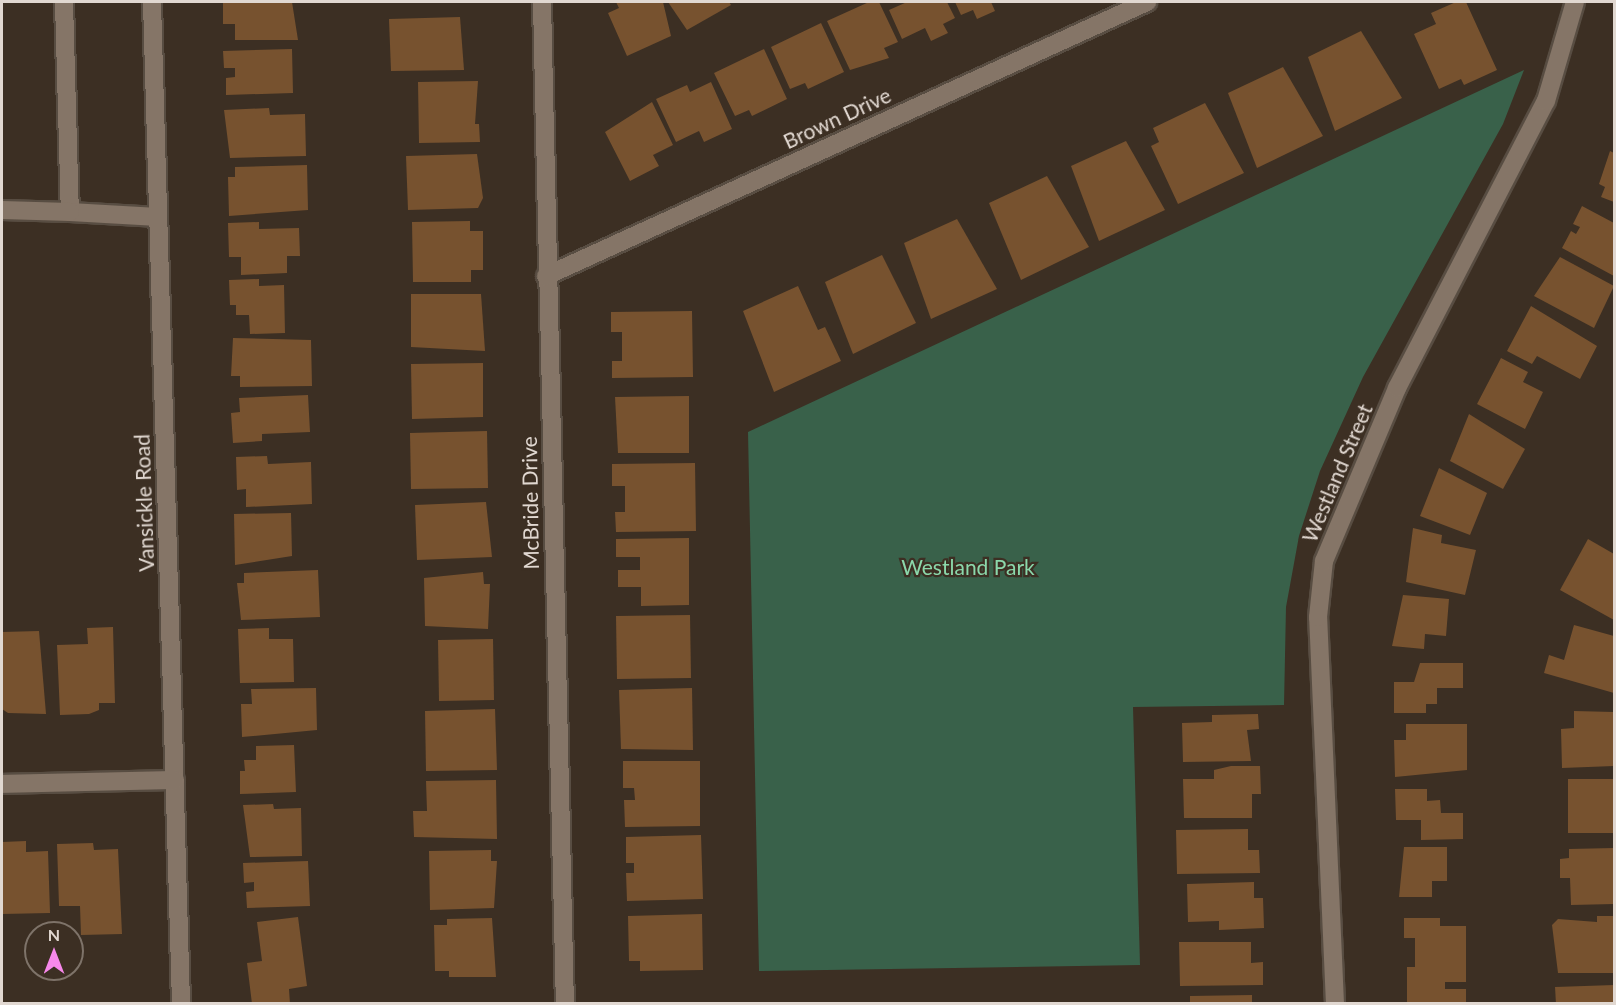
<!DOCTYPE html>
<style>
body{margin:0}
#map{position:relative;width:1616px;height:1005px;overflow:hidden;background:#3c2f23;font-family:Lato,sans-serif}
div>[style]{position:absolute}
.green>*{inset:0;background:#39614a}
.building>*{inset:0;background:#77522f}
.roads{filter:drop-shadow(2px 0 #584d42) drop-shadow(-2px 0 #584d42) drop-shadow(0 2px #584d42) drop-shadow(0 -2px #584d42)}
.minor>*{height:18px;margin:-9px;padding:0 9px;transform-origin:9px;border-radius:9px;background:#857567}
span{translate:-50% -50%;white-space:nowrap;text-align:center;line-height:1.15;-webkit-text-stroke:4.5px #3c2f23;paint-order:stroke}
.street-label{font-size:21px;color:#e1d8d1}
.park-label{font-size:21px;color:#8bd8ab}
.frame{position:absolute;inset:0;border:3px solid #e1d8d1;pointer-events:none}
.north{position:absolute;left:24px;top:921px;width:60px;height:60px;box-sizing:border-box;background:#3c2f23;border:2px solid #7e7369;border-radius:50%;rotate:0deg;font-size:16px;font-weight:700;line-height:24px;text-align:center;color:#e1d8d1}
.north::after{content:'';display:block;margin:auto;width:21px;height:27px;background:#f788eb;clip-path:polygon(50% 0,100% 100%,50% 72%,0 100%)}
</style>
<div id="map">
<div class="green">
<i style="clip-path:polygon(1524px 70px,1503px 124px,1363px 377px,1320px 471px,1299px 536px,1286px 607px,1284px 705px,1133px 707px,1140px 965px,759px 971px,748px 432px)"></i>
</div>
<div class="building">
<i style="clip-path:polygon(223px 2px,292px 2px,298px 40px,235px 40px,235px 24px,223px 24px)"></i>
<i style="clip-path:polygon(616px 2px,663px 2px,671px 36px,627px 56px,608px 13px,619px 8px)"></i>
<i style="clip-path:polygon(668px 2px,729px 2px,731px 5px,687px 30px)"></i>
<i style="clip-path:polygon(869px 2px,879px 2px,898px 42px,884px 48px,889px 58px,850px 70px,827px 21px)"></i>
<i style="clip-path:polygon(907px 2px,947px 2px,955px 18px,943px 24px,948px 33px,931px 41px,925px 28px,902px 39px,889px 10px)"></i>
<i style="clip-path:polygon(955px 2px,991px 2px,995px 11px,977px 19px,973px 10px,961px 15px)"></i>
<i style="clip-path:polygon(1456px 2px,1466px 2px,1497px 70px,1464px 85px,1461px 79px,1439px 89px,1414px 34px,1436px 24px,1431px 13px)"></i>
<i style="clip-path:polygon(460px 17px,464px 70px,391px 71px,389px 19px)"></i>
<i style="clip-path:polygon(821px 23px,844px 72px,808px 89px,805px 83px,790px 89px,771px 47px)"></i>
<i style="clip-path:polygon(1361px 31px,1402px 98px,1335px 131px,1308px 57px)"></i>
<i style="clip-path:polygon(292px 49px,293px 93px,226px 95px,226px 78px,235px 77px,235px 68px,224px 68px,223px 51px)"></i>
<i style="clip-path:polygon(764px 49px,787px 99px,752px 116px,749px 110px,735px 116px,714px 73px)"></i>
<i style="clip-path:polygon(1283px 67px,1323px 136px,1257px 168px,1228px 93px)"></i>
<i style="clip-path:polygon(478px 81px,475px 124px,479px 124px,480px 142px,419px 143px,418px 82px)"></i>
<i style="clip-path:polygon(711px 82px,732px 129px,704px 142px,699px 131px,676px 142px,656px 99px,687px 85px,690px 92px)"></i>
<i style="clip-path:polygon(652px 102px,673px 145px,653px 155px,659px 166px,630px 181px,605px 132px)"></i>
<i style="clip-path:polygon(1205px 103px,1244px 173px,1178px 204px,1151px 146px,1159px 142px,1153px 128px)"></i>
<i style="clip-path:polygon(269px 108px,270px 115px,305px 114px,306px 156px,230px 158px,224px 110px)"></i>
<i style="clip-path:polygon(1126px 141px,1165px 210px,1099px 241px,1071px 166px)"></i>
<i style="clip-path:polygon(1610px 151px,1614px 153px,1614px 202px,1601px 197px,1605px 187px,1599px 184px)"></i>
<i style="clip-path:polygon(477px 154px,483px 198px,478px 208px,408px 210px,406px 156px)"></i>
<i style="clip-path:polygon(307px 165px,308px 210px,229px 216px,228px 177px,235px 177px,235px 167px)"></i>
<i style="clip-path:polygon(1047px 176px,1089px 247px,1021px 280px,989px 203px)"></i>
<i style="clip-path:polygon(1582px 206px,1614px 223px,1614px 276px,1562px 248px,1571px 231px,1576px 234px,1580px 227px,1573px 224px)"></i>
<i style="clip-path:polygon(957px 219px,997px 289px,931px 319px,904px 243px)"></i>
<i style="clip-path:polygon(470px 221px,470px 231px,483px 231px,483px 270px,471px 270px,471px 282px,413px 282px,412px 222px)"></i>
<i style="clip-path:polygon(259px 222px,259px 229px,299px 228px,300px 256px,287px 256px,287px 273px,241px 275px,241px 257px,229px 257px,228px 223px)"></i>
<i style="clip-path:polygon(882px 255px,916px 323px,853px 354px,825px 282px)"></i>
<i style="clip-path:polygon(1560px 257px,1614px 286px,1594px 328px,1534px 296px)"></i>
<i style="clip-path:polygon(259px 279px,259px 286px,284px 285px,285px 333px,250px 334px,249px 315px,236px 315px,236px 305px,230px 305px,229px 280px)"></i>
<i style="clip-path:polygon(798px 286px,818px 330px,825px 327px,841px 361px,774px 392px,743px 311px)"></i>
<i style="clip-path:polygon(411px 294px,481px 294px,485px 351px,411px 347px)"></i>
<i style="clip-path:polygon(1531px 306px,1597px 346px,1580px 379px,1537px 356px,1532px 364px,1507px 351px)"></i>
<i style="clip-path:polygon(692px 311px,693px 377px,612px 378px,612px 361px,622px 361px,622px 332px,611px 332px,611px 312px)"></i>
<i style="clip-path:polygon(233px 338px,311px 340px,312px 386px,240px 387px,240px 376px,231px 376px)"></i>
<i style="clip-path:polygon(1501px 358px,1528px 372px,1523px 382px,1543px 392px,1525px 429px,1477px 404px)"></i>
<i style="clip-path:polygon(483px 363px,483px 417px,412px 419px,411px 364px)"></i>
<i style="clip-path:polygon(308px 395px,310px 432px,262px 434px,262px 441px,233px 443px,231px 413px,240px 412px,239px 398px)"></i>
<i style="clip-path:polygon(689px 396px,689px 453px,618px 453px,615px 397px)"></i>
<i style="clip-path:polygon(1469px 414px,1525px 449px,1503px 489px,1450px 461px)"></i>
<i style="clip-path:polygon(487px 431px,488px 488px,411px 489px,410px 433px)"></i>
<i style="clip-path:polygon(267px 456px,268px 464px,311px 462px,312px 504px,246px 507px,246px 489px,237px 490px,236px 457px)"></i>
<i style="clip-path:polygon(695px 463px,696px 531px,616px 532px,615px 512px,625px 512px,625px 486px,612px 486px,612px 464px)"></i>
<i style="clip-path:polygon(1439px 468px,1487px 493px,1470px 535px,1420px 516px)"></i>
<i style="clip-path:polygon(486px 502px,492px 557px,417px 560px,415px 505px)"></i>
<i style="clip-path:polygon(291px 513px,292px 556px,235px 565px,234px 514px)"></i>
<i style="clip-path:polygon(1413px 528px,1442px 535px,1441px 543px,1476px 550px,1465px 595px,1406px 582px)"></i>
<i style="clip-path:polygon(689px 538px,689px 605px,641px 606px,641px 587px,618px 587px,618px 570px,640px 570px,640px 557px,616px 557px,616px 539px)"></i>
<i style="clip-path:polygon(1588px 539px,1614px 554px,1614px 620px,1560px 590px)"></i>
<i style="clip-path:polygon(318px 570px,320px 617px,241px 620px,237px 583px,244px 583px,244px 573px)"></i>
<i style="clip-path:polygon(483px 572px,484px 584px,490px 584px,488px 629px,425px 626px,424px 578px)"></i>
<i style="clip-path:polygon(1403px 595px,1449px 599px,1446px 636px,1425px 634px,1424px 649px,1392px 646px)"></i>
<i style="clip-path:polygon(690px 615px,691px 678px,617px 679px,616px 616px)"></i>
<i style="clip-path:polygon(1574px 625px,1614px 636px,1614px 693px,1544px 673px,1549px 655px,1564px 660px)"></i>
<i style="clip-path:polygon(113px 627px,115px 703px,99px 703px,99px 710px,89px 714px,60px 715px,57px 645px,88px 644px,87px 628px)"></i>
<i style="clip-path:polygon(269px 628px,269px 639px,293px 639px,294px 682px,240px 683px,238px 629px)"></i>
<i style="clip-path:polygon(39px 631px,46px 714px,8px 713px,2px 709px,2px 632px)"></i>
<i style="clip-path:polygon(493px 639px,494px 700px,439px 701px,438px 640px)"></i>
<i style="clip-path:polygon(1420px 663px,1463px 663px,1463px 688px,1437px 688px,1437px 704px,1426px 704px,1426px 713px,1394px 713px,1394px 682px,1414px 682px)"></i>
<i style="clip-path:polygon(316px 688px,317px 730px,242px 737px,241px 704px,252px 704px,251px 689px)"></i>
<i style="clip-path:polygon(692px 688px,693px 750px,621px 749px,619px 690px)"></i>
<i style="clip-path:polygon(495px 709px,497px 770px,426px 771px,425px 711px)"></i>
<i style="clip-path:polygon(1574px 711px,1614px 712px,1614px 766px,1562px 768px,1561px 729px,1574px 728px)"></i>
<i style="clip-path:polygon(1258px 714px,1259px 729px,1247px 730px,1251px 761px,1183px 762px,1182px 723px,1212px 722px,1212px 715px)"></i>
<i style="clip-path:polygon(1406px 724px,1467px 724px,1467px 770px,1395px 777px,1394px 740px,1406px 740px)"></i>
<i style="clip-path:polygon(294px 745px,296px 792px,240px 794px,240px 771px,245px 771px,244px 760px,256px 760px,256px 746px)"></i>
<i style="clip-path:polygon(623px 761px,700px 761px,700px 826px,625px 827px,624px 800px,635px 800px,634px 788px,623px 788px)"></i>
<i style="clip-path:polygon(1231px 766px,1260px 766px,1261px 794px,1252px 794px,1252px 818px,1184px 818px,1183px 779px,1214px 779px,1214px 770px)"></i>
<i style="clip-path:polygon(1568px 779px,1614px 779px,1614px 833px,1568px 833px)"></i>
<i style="clip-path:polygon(496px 780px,497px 839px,414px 837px,413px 811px,427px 811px,426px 781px)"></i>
<i style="clip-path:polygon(1395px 789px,1427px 789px,1427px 801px,1440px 800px,1441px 813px,1463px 813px,1463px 839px,1421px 840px,1421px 820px,1396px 820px)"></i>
<i style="clip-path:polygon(273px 804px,274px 809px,301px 808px,302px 856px,250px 857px,243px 805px)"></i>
<i style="clip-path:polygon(1248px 829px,1248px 850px,1259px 850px,1260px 873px,1177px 874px,1176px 830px)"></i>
<i style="clip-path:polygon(701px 835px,703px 899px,627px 901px,626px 873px,634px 873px,634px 863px,626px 863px,626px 837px)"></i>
<i style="clip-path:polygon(26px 841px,26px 852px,48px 851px,50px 913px,2px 914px,2px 842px)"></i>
<i style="clip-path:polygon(93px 843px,94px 850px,118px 849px,122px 934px,81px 935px,80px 906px,59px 906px,57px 844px)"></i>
<i style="clip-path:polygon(1404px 847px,1447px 847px,1447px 881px,1432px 881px,1432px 897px,1399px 897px)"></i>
<i style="clip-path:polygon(1614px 848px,1614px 904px,1571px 905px,1570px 878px,1560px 878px,1560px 859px,1569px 858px,1569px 849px)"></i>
<i style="clip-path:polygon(491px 850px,491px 861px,497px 861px,494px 908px,430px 910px,429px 851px)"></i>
<i style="clip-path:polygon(308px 861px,310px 906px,247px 908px,246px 892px,254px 891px,254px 882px,244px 883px,243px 863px)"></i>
<i style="clip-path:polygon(1254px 882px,1254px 898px,1263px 898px,1264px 928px,1219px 930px,1219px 921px,1188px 922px,1187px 884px)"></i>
<i style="clip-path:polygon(702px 914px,703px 970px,640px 971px,640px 961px,629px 961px,628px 916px)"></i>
<i style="clip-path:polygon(1597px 916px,1614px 916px,1614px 973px,1558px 973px,1552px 925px,1558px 919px,1597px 922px)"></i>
<i style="clip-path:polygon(298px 917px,307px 986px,289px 989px,290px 1004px,252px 1004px,247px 963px,262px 961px,257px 922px)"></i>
<i style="clip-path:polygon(492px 918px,496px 977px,449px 977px,449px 971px,435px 971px,434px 925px,447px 925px,447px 919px)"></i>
<i style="clip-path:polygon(1404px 918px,1440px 918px,1440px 926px,1466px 926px,1466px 982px,1445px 982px,1445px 989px,1466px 989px,1466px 1004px,1407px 1004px,1407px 967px,1415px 967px,1415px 938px,1404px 938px)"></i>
<i style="clip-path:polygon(1179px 942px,1251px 942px,1251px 963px,1263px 962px,1263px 985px,1180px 986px)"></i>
<i style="clip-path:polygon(1614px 985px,1614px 1004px,1556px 1004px,1555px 987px)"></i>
<i style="clip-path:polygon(1252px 995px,1252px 1004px,1190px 1004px,1190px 996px)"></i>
</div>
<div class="roads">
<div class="minor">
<i style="left:64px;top:2px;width:210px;rotate:88.4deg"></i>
<i style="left:70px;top:212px;width:88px;rotate:3.3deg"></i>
<i style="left:152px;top:2px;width:1002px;rotate:88.34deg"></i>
<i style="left:542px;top:2px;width:1002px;rotate:88.69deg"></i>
<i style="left:2px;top:210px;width:68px;rotate:1.7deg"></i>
<i style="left:546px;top:276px;width:661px;rotate:-24.51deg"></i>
<i style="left:2px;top:784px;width:173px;rotate:-1.3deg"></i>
<i style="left:1335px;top:1004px;width:387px;rotate:-92.5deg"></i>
<i style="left:1318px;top:617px;width:56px;rotate:-83.9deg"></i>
<i style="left:1324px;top:561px;width:188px;rotate:-67.1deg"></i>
<i style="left:1397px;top:388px;width:323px;rotate:-62.6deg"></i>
<i style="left:1546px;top:101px;width:103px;rotate:-73.7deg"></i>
</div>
</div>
<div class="street-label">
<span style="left:837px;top:118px;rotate:-25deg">Brown Drive</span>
<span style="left:1337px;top:473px;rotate:-67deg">Westland Street</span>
<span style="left:144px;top:503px;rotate:-92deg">Vansickle Road</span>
<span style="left:530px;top:503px;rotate:-91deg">McBride Drive</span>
</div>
<div class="park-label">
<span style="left:968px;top:567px">Westland Park</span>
</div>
<div class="frame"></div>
<div class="north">N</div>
</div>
